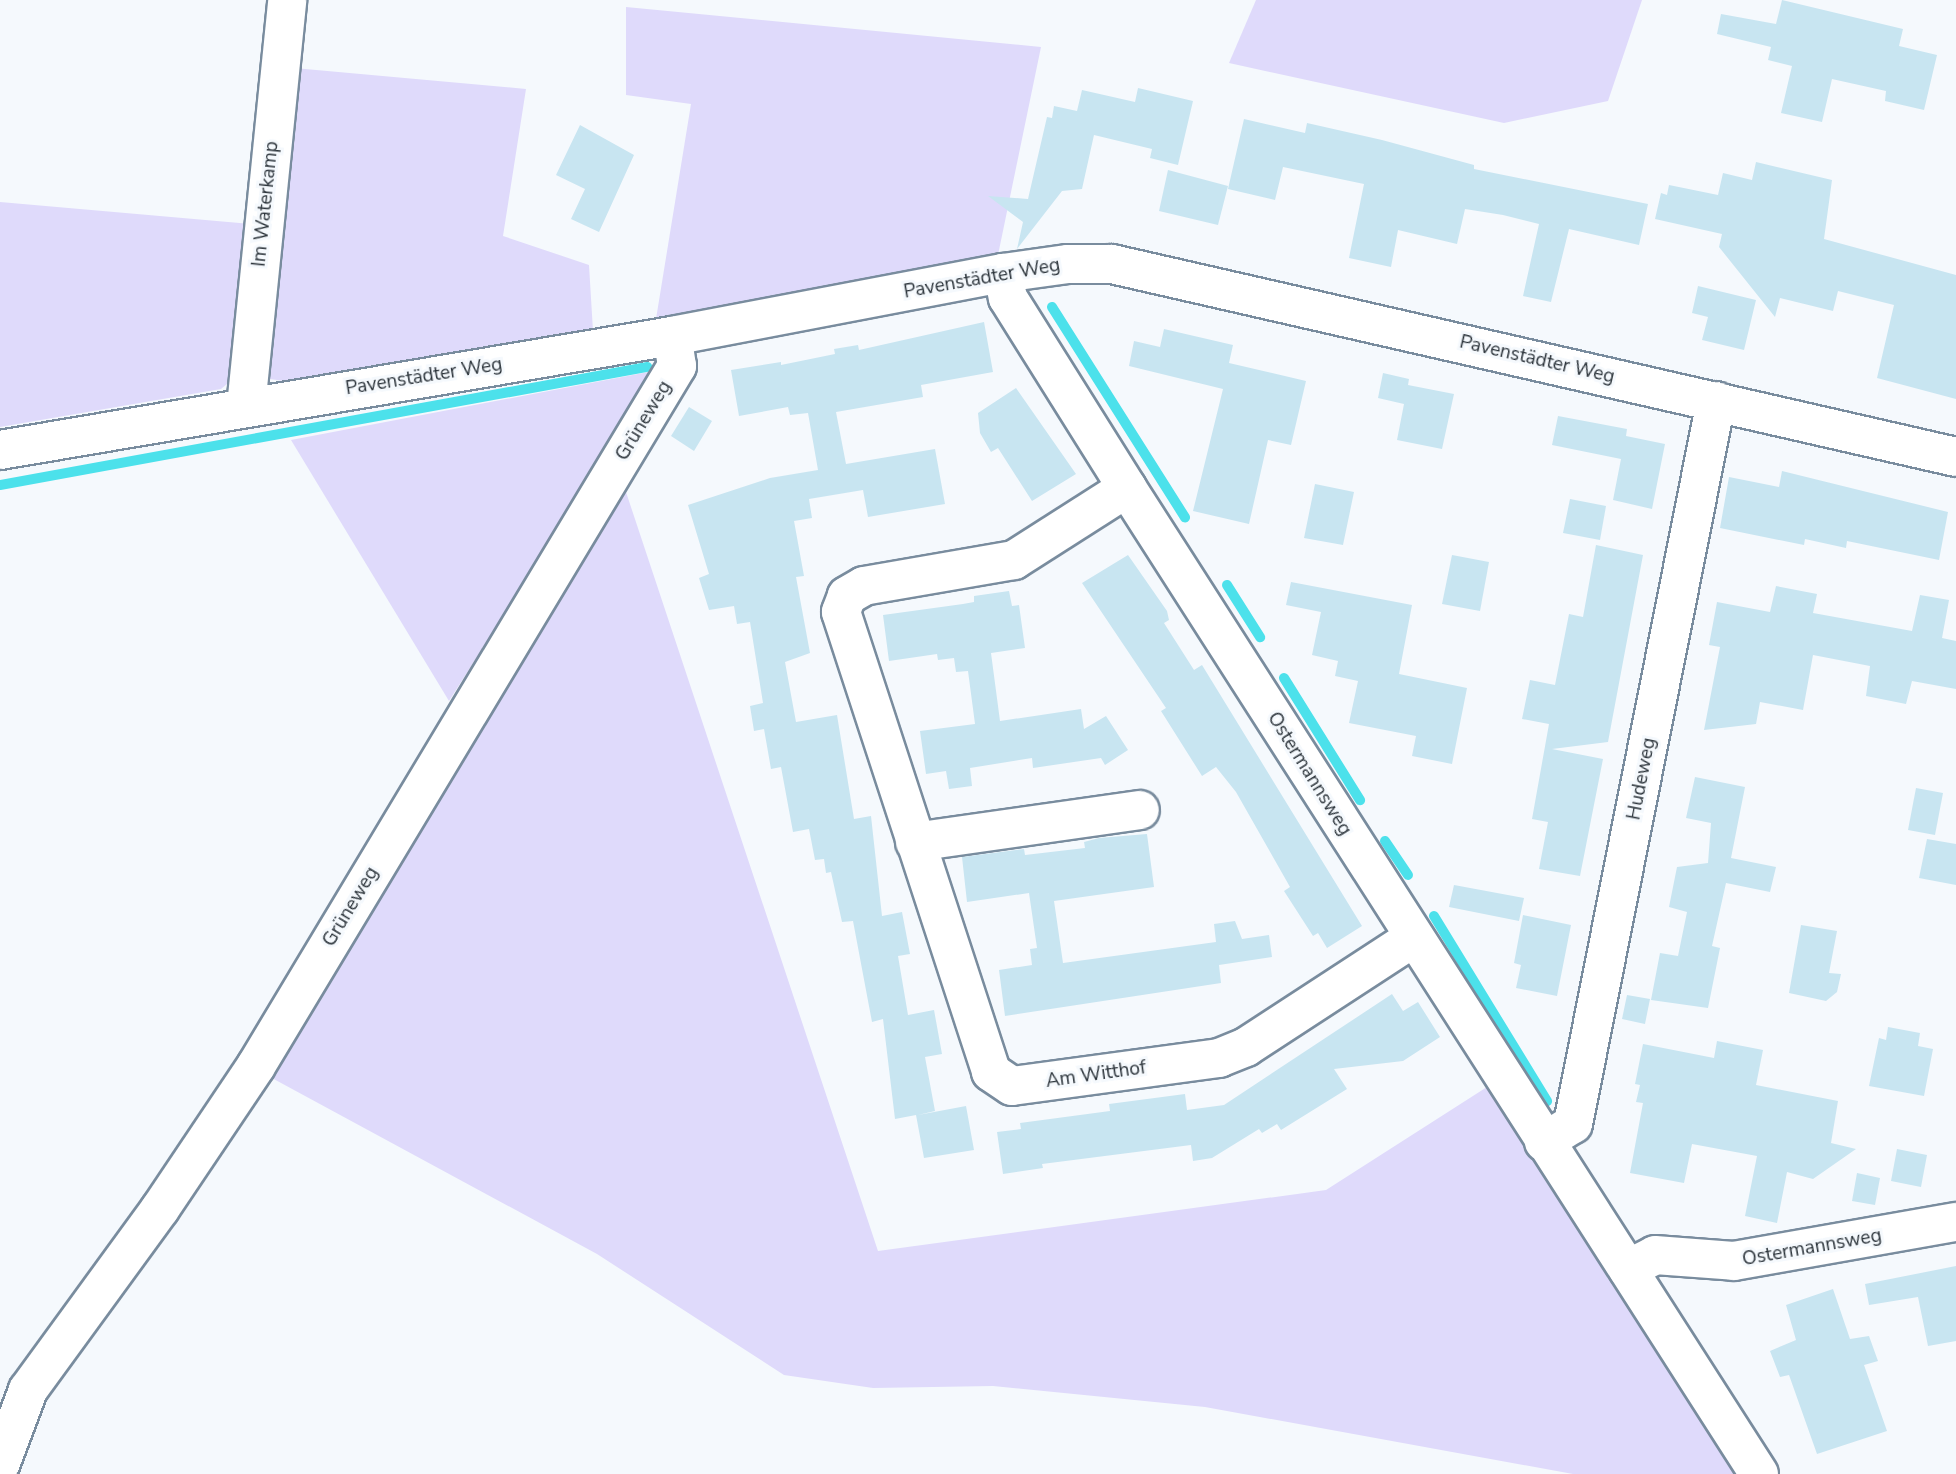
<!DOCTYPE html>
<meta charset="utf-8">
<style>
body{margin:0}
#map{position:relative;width:1956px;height:1474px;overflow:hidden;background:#f5f9fd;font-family:"Nunito Sans",sans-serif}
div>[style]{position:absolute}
.green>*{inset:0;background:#dfdafb}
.stream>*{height:10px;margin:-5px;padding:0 5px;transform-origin:5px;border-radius:5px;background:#4ce1eb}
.building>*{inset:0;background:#c8e5f1}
.roads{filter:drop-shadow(2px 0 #798c9e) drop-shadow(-2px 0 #798c9e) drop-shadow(0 2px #798c9e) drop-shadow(0 -2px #798c9e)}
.minor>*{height:38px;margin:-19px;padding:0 19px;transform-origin:19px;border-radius:19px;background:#fff}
span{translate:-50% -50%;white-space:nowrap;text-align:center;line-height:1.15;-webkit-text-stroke:6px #f5f9fd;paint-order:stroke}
.street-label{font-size:19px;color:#2b333a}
</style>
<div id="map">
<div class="green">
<i style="clip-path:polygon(1256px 0,1642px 0,1608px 101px,1504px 123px,1229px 63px)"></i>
<i style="clip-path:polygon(626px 7px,1041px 47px,998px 255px,656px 319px,691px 104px,626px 95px)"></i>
<i style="clip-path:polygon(294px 68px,526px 89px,503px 236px,589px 265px,593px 331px,284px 381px,270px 379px,266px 373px)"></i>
<i style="clip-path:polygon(0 202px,251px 224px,236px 361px,227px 384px,221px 389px,0 427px)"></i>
<i style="clip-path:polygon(659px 370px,449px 701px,291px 440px)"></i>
<i style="clip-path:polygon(626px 492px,878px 1251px,1326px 1190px,1487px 1087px,1738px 1474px,1573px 1474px,1205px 1407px,993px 1386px,873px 1388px,784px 1375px,597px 1254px,270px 1077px)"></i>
</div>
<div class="stream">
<i style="left:1052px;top:307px;width:249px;rotate:57.7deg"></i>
<i style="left:0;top:485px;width:658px;rotate:-10.34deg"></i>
<i style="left:1227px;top:585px;width:62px;rotate:57.6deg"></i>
<i style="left:1284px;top:678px;width:144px;rotate:58.1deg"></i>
<i style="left:1385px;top:841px;width:41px;rotate:55.9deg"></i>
<i style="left:1434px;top:916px;width:217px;rotate:58.6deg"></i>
</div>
<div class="building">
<i style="clip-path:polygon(1782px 0,1903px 29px,1899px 46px,1937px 55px,1924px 110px,1885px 101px,1886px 91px,1832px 79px,1822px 122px,1781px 113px,1792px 66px,1768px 60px,1771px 47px,1717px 34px,1721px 14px,1776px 24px)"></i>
<i style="clip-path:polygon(1138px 88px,1193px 101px,1178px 165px,1150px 158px,1152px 149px,1094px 135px,1082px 189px,1062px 191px,1017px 249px,1023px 222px,988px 196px,1028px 199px,1047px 117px,1052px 118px,1054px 106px,1077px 111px,1082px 90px,1135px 102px)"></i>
<i style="clip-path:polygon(1244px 119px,1305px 133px,1307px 123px,1382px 140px,1474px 165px,1474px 169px,1648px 204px,1639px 245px,1569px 229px,1551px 302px,1523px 296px,1539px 224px,1503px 215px,1465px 209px,1457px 244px,1398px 230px,1391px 267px,1349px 258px,1364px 184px,1283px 167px,1275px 200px,1228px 189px)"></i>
<i style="clip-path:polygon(580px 125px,634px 155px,599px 232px,571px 219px,585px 189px,556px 175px)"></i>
<i style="clip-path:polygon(1756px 162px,1832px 180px,1824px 239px,1956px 275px,1956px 399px,1877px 378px,1894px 305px,1838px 291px,1833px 311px,1780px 298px,1775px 317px,1719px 247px,1722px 234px,1655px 219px,1661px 193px,1667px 195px,1669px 185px,1718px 195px,1723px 173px,1752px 180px)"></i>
<i style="clip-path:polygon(1168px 170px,1228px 186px,1218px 225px,1159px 211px)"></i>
<i style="clip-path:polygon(1698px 286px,1756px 300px,1744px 350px,1702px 340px,1708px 317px,1692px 313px)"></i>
<i style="clip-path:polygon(984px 322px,993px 372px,921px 385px,923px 397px,836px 412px,846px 464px,935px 449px,945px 504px,868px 517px,863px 490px,809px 499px,812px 518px,794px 521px,804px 576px,796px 577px,810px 653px,785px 662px,796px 722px,837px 715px,854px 819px,871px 816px,882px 916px,902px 912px,910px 954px,898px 956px,908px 1015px,934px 1010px,942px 1054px,925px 1057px,935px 1111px,918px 1115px,966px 1106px,974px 1150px,924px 1158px,916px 1115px,895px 1119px,883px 1019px,872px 1022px,853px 921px,842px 922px,831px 872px,826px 873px,824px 859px,815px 860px,809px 829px,793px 832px,781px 767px,771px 769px,764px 729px,754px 731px,750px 706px,763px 703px,750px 622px,737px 624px,734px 606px,709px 610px,699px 578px,709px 574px,688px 505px,770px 478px,818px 470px,808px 413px,790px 415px,788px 407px,739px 416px,731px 370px,781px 362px,781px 365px,835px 354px,834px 349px,858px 345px,859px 350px)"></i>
<i style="clip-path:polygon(1164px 329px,1233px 345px,1229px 363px,1306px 381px,1291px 445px,1268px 440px,1249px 524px,1193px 511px,1223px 389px,1129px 366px,1134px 341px,1160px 347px)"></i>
<i style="clip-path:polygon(1383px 373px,1409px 379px,1408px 385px,1454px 394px,1442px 449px,1397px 440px,1404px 404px,1378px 398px)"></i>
<i style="clip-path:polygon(1016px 388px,1076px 474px,1032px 501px,998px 448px,991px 452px,980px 433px,978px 413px)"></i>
<i style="clip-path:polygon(689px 407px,712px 421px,694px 451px,671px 436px)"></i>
<i style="clip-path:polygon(1558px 416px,1627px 429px,1626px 436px,1665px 444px,1652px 509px,1613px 500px,1621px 459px,1552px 445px)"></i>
<i style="clip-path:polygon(1782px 471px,1948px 512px,1939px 560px,1847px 541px,1846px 548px,1805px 539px,1804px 545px,1720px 528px,1729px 477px,1779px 487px)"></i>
<i style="clip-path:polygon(1315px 484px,1354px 492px,1343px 545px,1304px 538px)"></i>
<i style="clip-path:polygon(1570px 499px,1606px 506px,1600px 540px,1563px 533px)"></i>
<i style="clip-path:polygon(1596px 545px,1643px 555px,1608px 742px,1552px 749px,1603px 759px,1580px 876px,1539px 869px,1548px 822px,1532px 819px,1549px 724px,1522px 719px,1530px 680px,1555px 685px,1569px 614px,1583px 617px)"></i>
<i style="clip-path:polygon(1128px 555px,1167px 611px,1169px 620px,1164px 623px,1194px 670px,1202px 665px,1362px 926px,1327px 948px,1318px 933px,1313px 936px,1284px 891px,1290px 887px,1236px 792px,1216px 767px,1202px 776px,1161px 711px,1166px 708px,1082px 583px)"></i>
<i style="clip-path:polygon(1452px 555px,1489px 562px,1480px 611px,1442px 604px)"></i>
<i style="clip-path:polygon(1291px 582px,1412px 605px,1399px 674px,1467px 688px,1452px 764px,1412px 756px,1416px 736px,1349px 723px,1358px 681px,1335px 676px,1338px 661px,1312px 655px,1321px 612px,1286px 605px)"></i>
<i style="clip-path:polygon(1776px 586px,1817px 594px,1813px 613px,1912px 631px,1920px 595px,1949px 600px,1942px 638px,1956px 641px,1956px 689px,1912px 681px,1906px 704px,1866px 696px,1870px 666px,1813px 655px,1803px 710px,1760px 702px,1756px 724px,1704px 730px,1720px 647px,1709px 645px,1717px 602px,1770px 612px)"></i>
<i style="clip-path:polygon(1009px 591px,1012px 606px,1019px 605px,1025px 648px,991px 653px,1000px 721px,1081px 709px,1084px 729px,1106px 716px,1128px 750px,1105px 765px,1101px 758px,1033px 768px,1032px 758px,970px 768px,972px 786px,949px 789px,946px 771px,926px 774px,920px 731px,975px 724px,968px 671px,956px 672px,954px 658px,938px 660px,937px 654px,889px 661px,883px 615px,963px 604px,974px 602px,974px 596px)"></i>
<i style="clip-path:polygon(1695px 777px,1745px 787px,1731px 858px,1776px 867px,1770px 892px,1726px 883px,1712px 946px,1720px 948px,1708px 1008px,1651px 1000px,1660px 953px,1678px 956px,1687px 912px,1669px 907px,1677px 867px,1708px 863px,1711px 823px,1686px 818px)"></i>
<i style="clip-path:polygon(1916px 788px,1943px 793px,1935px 835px,1908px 830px)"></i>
<i style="clip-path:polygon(1147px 834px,1154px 887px,1054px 901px,1063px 963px,1216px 942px,1214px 924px,1235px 921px,1242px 939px,1269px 935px,1272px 957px,1219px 965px,1221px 983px,1005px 1016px,999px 970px,1032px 965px,1030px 949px,1037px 948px,1029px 893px,967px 902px,962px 857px,1024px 849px,1025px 855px,1085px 848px,1084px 842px,1099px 838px)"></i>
<i style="clip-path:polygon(1927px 839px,1956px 844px,1956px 885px,1919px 878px)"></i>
<i style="clip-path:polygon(1454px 885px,1524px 898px,1519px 921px,1449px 907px)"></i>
<i style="clip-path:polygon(1523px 915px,1571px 925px,1557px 996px,1516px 988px,1521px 965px,1514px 963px)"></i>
<i style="clip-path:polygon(1801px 925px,1837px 931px,1829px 973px,1841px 974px,1837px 992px,1826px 1001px,1789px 993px)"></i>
<i style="clip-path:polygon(1392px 994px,1403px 1011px,1418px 1002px,1440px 1037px,1403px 1061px,1334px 1069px,1347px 1089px,1281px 1130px,1277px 1124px,1262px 1133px,1259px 1129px,1212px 1158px,1193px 1161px,1191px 1145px,1042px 1164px,1043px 1168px,1003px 1174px,997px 1132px,1021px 1129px,1020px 1123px,1110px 1111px,1109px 1104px,1185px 1094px,1187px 1110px,1224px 1105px)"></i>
<i style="clip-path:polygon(1627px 995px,1650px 999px,1645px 1024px,1622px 1019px)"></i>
<i style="clip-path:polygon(1888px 1027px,1920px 1033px,1918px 1046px,1933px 1049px,1924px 1096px,1869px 1086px,1879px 1038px,1886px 1040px)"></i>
<i style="clip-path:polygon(1717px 1041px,1763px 1050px,1756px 1085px,1838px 1101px,1831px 1143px,1856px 1149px,1813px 1179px,1787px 1172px,1777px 1223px,1745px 1216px,1757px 1156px,1692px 1144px,1684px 1183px,1630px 1173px,1643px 1103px,1636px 1102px,1640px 1085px,1635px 1084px,1643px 1044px,1714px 1058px)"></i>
<i style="clip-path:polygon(1897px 1149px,1927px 1155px,1921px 1187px,1891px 1181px)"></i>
<i style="clip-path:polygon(1857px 1173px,1880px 1178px,1875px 1205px,1852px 1201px)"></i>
<i style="clip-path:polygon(1956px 1266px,1956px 1341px,1928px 1346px,1918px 1297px,1869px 1305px,1865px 1284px)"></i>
<i style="clip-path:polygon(1833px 1289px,1850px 1339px,1869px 1336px,1878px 1361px,1864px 1365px,1887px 1431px,1817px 1454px,1789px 1375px,1780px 1377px,1770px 1351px,1796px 1340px,1786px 1305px)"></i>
</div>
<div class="roads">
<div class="minor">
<i style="left:1003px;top:273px;width:25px;rotate:79deg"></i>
<i style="left:1008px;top:298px;width:224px;rotate:57.9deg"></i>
<i style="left:1127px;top:488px;width:1171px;rotate:57.34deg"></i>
<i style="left:246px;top:407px;width:409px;rotate:-84.2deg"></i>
<i style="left:0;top:450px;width:682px;rotate:-9.63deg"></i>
<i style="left:672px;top:336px;width:337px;rotate:-10.8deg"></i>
<i style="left:1003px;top:273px;width:66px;rotate:-7.9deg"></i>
<i style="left:1068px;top:264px;width:44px"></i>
<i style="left:1112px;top:264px;width:866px;rotate:12.88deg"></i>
<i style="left:1127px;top:488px;width:134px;rotate:147.5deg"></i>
<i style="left:1014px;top:560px;width:152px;rotate:170.2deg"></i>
<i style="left:864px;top:586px;width:20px;rotate:150deg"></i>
<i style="left:847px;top:596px;width:17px;rotate:111deg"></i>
<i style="left:841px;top:612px;width:484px;rotate:71.9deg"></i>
<i style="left:991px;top:1072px;width:25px;rotate:34deg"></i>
<i style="left:1012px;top:1086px;width:209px;rotate:-7.7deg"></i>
<i style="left:1219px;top:1058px;width:29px;rotate:-22deg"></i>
<i style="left:1246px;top:1047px;width:199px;rotate:-33.1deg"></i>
<i style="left:915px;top:842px;width:227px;rotate:-8.1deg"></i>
<i style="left:1544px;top:1142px;width:34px;rotate:-32deg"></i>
<i style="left:1573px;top:1124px;width:737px;rotate:-78.81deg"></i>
<i style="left:1628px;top:1269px;width:30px;rotate:-27deg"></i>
<i style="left:1655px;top:1255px;width:79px;rotate:4.3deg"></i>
<i style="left:1734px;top:1261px;width:225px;rotate:-10deg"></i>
<i style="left:0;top:1465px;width:80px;rotate:-69.5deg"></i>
<i style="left:28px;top:1390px;width:224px;rotate:-53.9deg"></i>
<i style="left:160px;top:1209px;width:172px;rotate:-56.1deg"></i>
<i style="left:256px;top:1066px;width:817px;rotate:-58.98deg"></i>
<i style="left:677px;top:366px;width:30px;rotate:-99deg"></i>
</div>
</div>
<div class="street-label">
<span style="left:266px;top:204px;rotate:-84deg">Im Waterkamp</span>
<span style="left:982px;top:279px;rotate:-10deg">Pavenstädter Weg</span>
<span style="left:1537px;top:360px;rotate:13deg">Pavenstädter Weg</span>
<span style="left:424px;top:377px;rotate:-9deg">Pavenstädter Weg</span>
<span style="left:644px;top:421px;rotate:-59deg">Grüneweg</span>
<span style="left:1309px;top:774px;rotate:58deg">Ostermannsweg</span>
<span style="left:1642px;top:779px;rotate:-79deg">Hudeweg</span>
<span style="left:351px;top:907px;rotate:-59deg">Grüneweg</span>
<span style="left:1096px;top:1075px;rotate:-8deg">Am Witthof</span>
<span style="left:1812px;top:1248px;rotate:-10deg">Ostermannsweg</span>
</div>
</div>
